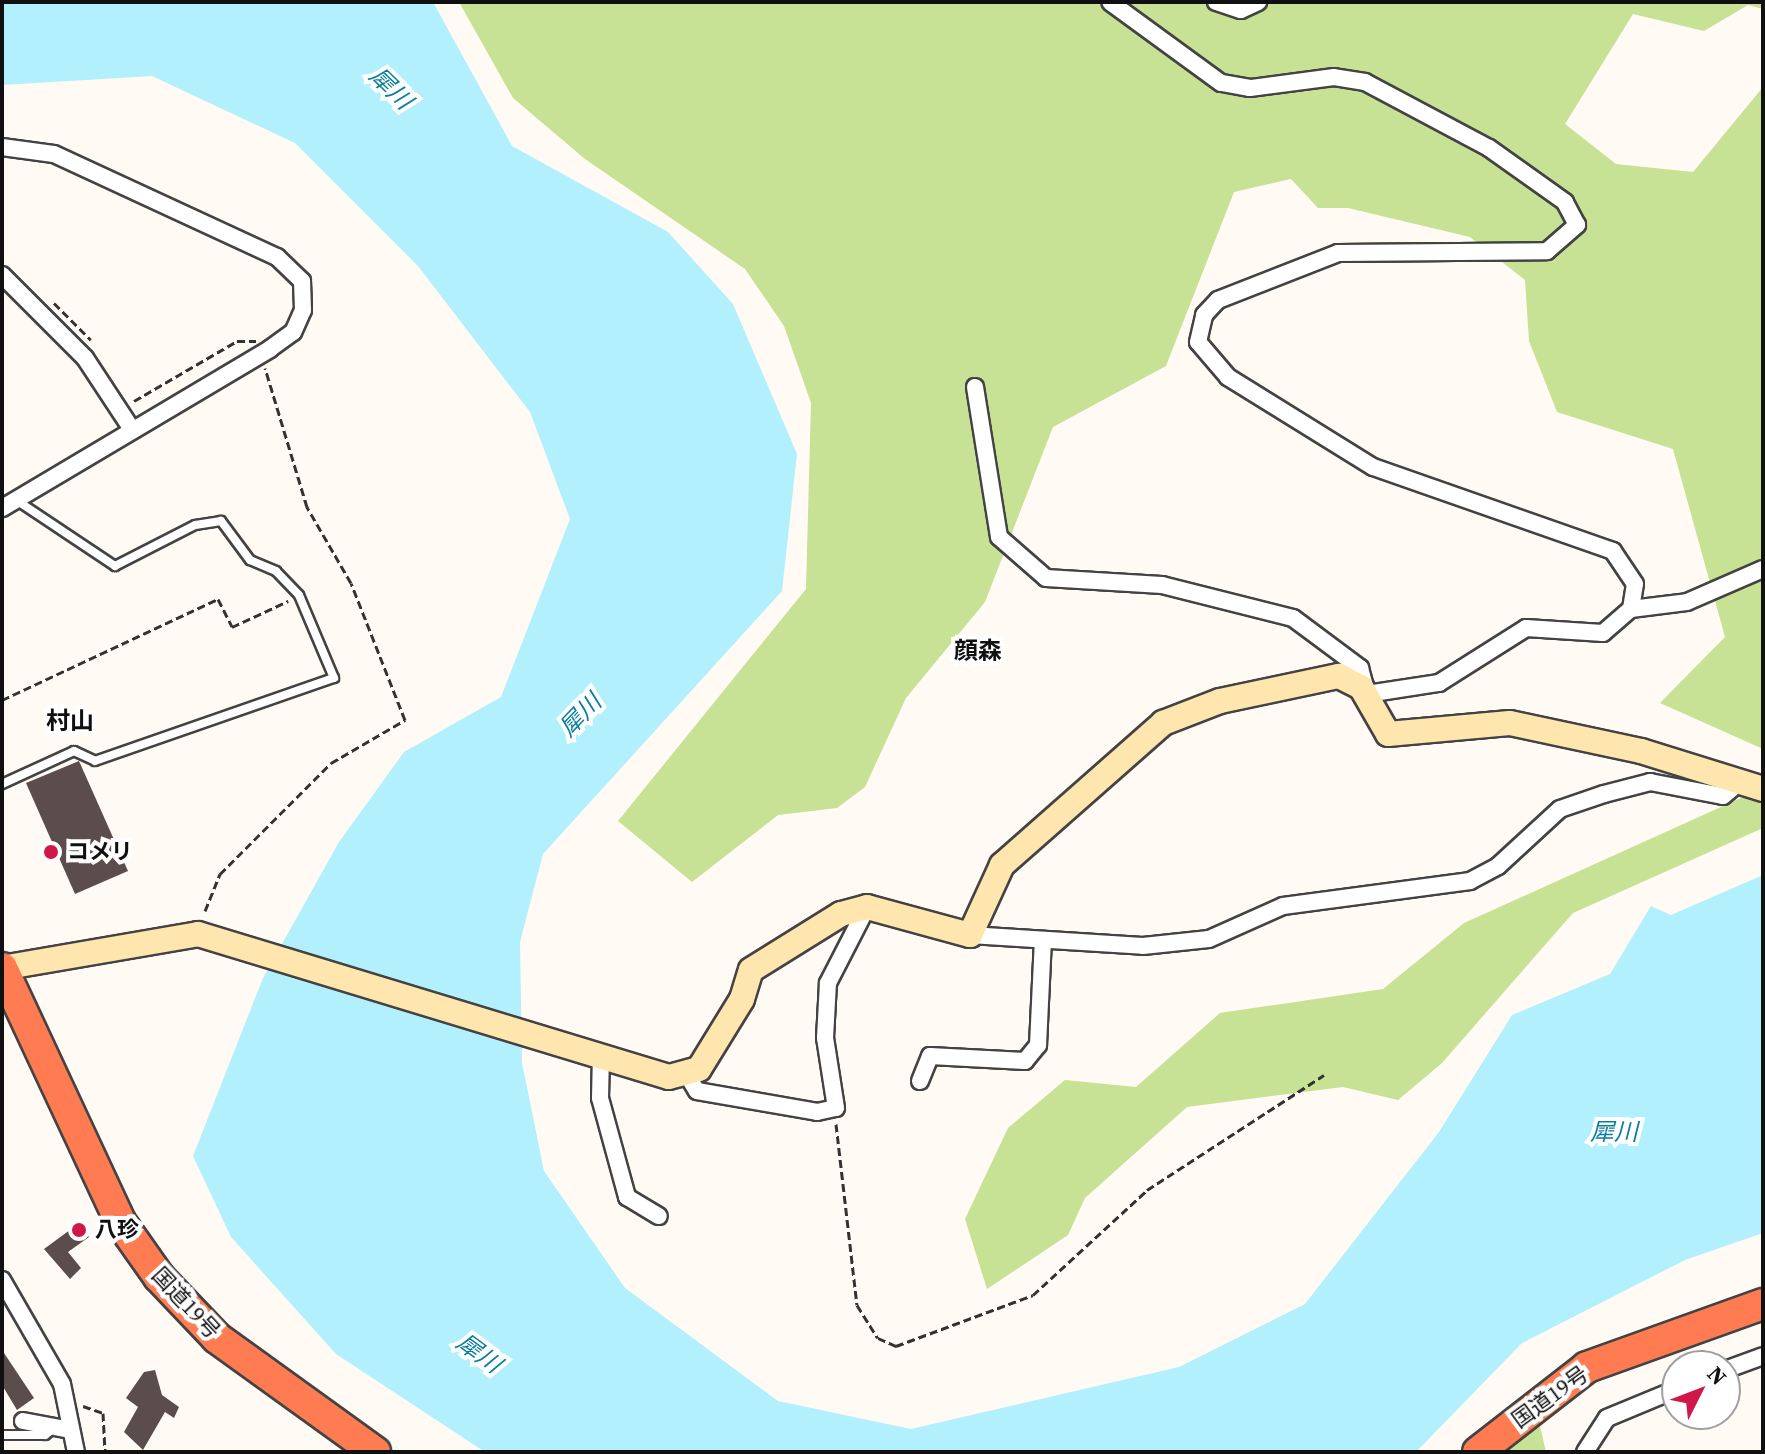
<!DOCTYPE html>
<meta charset="utf-8">
<style>
body{margin:0}
#map{position:relative;width:1765px;height:1454px;overflow:hidden;background:#fffaf3;font-family:"Source Serif 4","Noto Sans JP",serif}
div>[style]{position:absolute}
.forest>*{inset:0;background:#c7e195}
.water>*{inset:0;background:#b1f0fc}
.building>*{inset:0;background:#5a4d4b}
.path>*{height:3px;margin-top:-1.5px;transform-origin:0;background:repeating-linear-gradient(90deg,#323232 0 8px,transparent 0 12px)}
.roads{filter:drop-shadow(2px 0 #434343) drop-shadow(-2px 0 #434343) drop-shadow(0 2px #434343) drop-shadow(0 -2px #434343)}
.lane>*{height:8px;margin:-4px;padding:0 4px;transform-origin:4px;border-radius:4px;background:#fff}
.street>*{height:16px;margin:-8px;padding:0 8px;transform-origin:8px;border-radius:8px;background:#fff}
.secondary>*{height:24px;margin:-12px;padding:0 12px;transform-origin:12px;border-radius:12px;background:#ffe5ae}
.highway>*{height:30px;margin:-15px;padding:0 15px;transform-origin:15px;border-radius:15px;background:#ff7b51}
.dots>*{width:22px;height:22px;translate:-50% -50%;box-sizing:border-box;border:4px solid #fff;border-radius:50%}
span{translate:-50% -50%;white-space:nowrap;text-align:center;line-height:1.15;-webkit-text-stroke:8px #fff;paint-order:stroke}
.poi-label{font-size:22px;color:#101010;font-weight:700}
.left{translate:0 -50%;text-align:left}
.street-label{font-size:22px;color:#101010}
.water-label{font-size:24px;color:#0b7fa0;font-style:italic}
.neighbourhood-label{font-size:24px;color:#101010;font-weight:700}
.frame{position:absolute;inset:0;border:4px solid #101010;pointer-events:none}
.north{position:absolute;left:1661px;top:1350px;width:80px;height:80px;box-sizing:border-box;background:#fff;border:2px solid #9f9f9f;border-radius:50%;rotate:48deg;font-size:22px;font-weight:700;line-height:32px;text-align:center;color:#101010}
.north::after{content:'';display:block;margin:auto;width:28px;height:36px;background:#d01848;clip-path:polygon(50% 0,100% 100%,50% 72%,0 100%)}
</style>
<div id="map">
<div class="forest">
<i style="clip-path:polygon(459px 2px,1763px 2px,1763px 9px,1748px 5px,1704px 31px,1633px 14px,1565px 124px,1616px 164px,1693px 172px,1763px 87px,1763px 749px,1660px 703px,1725px 637px,1673px 449px,1557px 412px,1529px 341px,1525px 280px,1470px 237px,1348px 208px,1318px 208px,1291px 179px,1234px 192px,1166px 366px,1053px 427px,985px 602px,906px 698px,865px 787px,837px 808px,778px 815px,692px 882px,618px 821px,806px 589px,811px 403px,784px 326px,745px 269px,585px 159px,513px 98px)"></i>
<i style="clip-path:polygon(1763px 788px,1763px 828px,1573px 913px,1442px 1063px,1398px 1100px,1343px 1087px,1187px 1107px,1085px 1198px,1068px 1235px,987px 1289px,965px 1219px,1008px 1128px,1065px 1080px,1136px 1087px,1220px 1013px,1383px 989px,1464px 923px)"></i>
<i style="clip-path:polygon(1540px 1426px,1546px 1452px,1501px 1452px)"></i>
</div>
<div class="water">
<i style="clip-path:polygon(2px 2px,433px 2px,512px 146px,668px 232px,733px 304px,797px 454px,782px 591px,543px 854px,520px 942px,522px 1063px,544px 1171px,625px 1288px,778px 1401px,911px 1429px,1179px 1367px,1305px 1304px,1439px 1132px,1512px 1015px,1610px 974px,1651px 906px,1671px 915px,1763px 875px,1763px 1233px,1685px 1260px,1522px 1343px,1416px 1452px,485px 1452px,336px 1354px,231px 1237px,193px 1156px,263px 978px,339px 842px,404px 752px,501px 697px,570px 519px,530px 412px,418px 266px,295px 143px,152px 76px,2px 85px)"></i>
</div>
<div class="building">
<i style="clip-path:polygon(79px 761px,128px 871px,75px 894px,26px 783px)"></i>
<i style="clip-path:polygon(78px 1224px,89px 1237px,68px 1252px,81px 1268px,70px 1279px,44px 1249px)"></i>
<i style="clip-path:polygon(2px 1350px,34px 1398px,17px 1410px,2px 1385px)"></i>
<i style="clip-path:polygon(155px 1370px,162px 1395px,179px 1407px,174px 1418px,165px 1412px,143px 1450px,124px 1432px,138px 1407px,126px 1398px,144px 1372px)"></i>
</div>
<div class="path">
<i style="left:54px;top:303px;width:52px;rotate:45deg"></i>
<i style="left:134px;top:401px;width:119px;rotate:-30.2deg"></i>
<i style="left:237px;top:341px;width:19px"></i>
<i style="left:2px;top:700px;width:238px;rotate:-25.1deg"></i>
<i style="left:218px;top:599px;width:31px;rotate:63deg"></i>
<i style="left:232px;top:627px;width:62px;rotate:-24.9deg"></i>
<i style="left:205px;top:911px;width:40px;rotate:-68deg"></i>
<i style="left:220px;top:874px;width:157px;rotate:-45deg"></i>
<i style="left:331px;top:763px;width:86px;rotate:-30.2deg"></i>
<i style="left:405px;top:720px;width:147px;rotate:-111.5deg"></i>
<i style="left:351px;top:583px;width:88px;rotate:-120.1deg"></i>
<i style="left:307px;top:507px;width:145px;rotate:-106.8deg"></i>
<i style="left:836px;top:1124px;width:182px;rotate:83.4deg"></i>
<i style="left:857px;top:1305px;width:39px;rotate:58deg"></i>
<i style="left:878px;top:1338px;width:20px;rotate:24deg"></i>
<i style="left:896px;top:1346px;width:146px;rotate:-20.4deg"></i>
<i style="left:1033px;top:1295px;width:155px;rotate:-42.6deg"></i>
<i style="left:1147px;top:1190px;width:211px;rotate:-33deg"></i>
<i style="left:83px;top:1406px;width:21px;rotate:19deg"></i>
<i style="left:103px;top:1413px;width:39px;rotate:87deg"></i>
</div>
<div class="roads">
<div class="lane">
<i style="left:2px;top:784px;width:79px;rotate:-24.6deg"></i>
<i style="left:74px;top:751px;width:23px;rotate:25deg"></i>
<i style="left:95px;top:761px;width:253px;rotate:-19.2deg"></i>
<i style="left:334px;top:678px;width:90px;rotate:-112.9deg"></i>
<i style="left:299px;top:595px;width:33px;rotate:-134deg"></i>
<i style="left:276px;top:571px;width:28px;rotate:-157deg"></i>
<i style="left:250px;top:560px;width:49px;rotate:-126.6deg"></i>
<i style="left:221px;top:521px;width:26px;rotate:171deg"></i>
<i style="left:195px;top:525px;width:90px;rotate:152.9deg"></i>
<i style="left:115px;top:566px;width:119px;rotate:-146.3deg"></i>
<i style="left:2px;top:1435px;width:43px"></i>
<i style="left:45px;top:1435px;width:11px;rotate:-38deg"></i>
</div>
<div class="street">
<i style="left:1216px;top:2px;width:26px;rotate:18deg"></i>
<i style="left:1241px;top:10px;width:19px;rotate:-25deg"></i>
<i style="left:2px;top:147px;width:52px;rotate:7.7deg"></i>
<i style="left:54px;top:154px;width:246px;rotate:24.8deg"></i>
<i style="left:277px;top:257px;width:35px;rotate:44deg"></i>
<i style="left:302px;top:281px;width:29px;rotate:88deg"></i>
<i style="left:303px;top:310px;width:24px;rotate:114deg"></i>
<i style="left:293px;top:332px;width:29px;rotate:144deg"></i>
<i style="left:270px;top:349px;width:312px;rotate:149.3deg"></i>
<i style="left:2px;top:275px;width:117px;rotate:45deg"></i>
<i style="left:85px;top:358px;width:84px;rotate:56.7deg"></i>
<i style="left:975px;top:387px;width:152px;rotate:80.9deg"></i>
<i style="left:999px;top:537px;width:62px;rotate:41.1deg"></i>
<i style="left:1046px;top:578px;width:116px;rotate:3.5deg"></i>
<i style="left:1162px;top:585px;width:135px;rotate:14.1deg"></i>
<i style="left:1293px;top:618px;width:84px;rotate:36.7deg"></i>
<i style="left:1360px;top:668px;width:27px;rotate:75deg"></i>
<i style="left:1367px;top:694px;width:73px;rotate:-8.7deg"></i>
<i style="left:1439px;top:683px;width:103px;rotate:-32.3deg"></i>
<i style="left:1526px;top:628px;width:77px;rotate:3.7deg"></i>
<i style="left:1603px;top:633px;width:37px;rotate:-41deg"></i>
<i style="left:1631px;top:609px;width:25px;rotate:-81deg"></i>
<i style="left:1635px;top:584px;width:40px;rotate:-124deg"></i>
<i style="left:1613px;top:551px;width:254px;rotate:-160.7deg"></i>
<i style="left:1373px;top:467px;width:171px;rotate:-148.2deg"></i>
<i style="left:1228px;top:377px;width:46px;rotate:-130.6deg"></i>
<i style="left:1198px;top:342px;width:28px;rotate:-77deg"></i>
<i style="left:1204px;top:315px;width:21px;rotate:-47deg"></i>
<i style="left:1218px;top:300px;width:129px;rotate:-21.4deg"></i>
<i style="left:1338px;top:253px;width:209px;rotate:-0.5deg"></i>
<i style="left:1547px;top:251px;width:40px;rotate:-41deg"></i>
<i style="left:1577px;top:225px;width:26px;rotate:-118deg"></i>
<i style="left:1565px;top:202px;width:93px;rotate:-144.6deg"></i>
<i style="left:1489px;top:148px;width:140px;rotate:-152deg"></i>
<i style="left:1365px;top:82px;width:31px;rotate:-171deg"></i>
<i style="left:1334px;top:77px;width:85px;rotate:172.5deg"></i>
<i style="left:1250px;top:88px;width:29px;rotate:-170deg"></i>
<i style="left:1221px;top:83px;width:137px;rotate:-143.9deg"></i>
<i style="left:1631px;top:609px;width:56px;rotate:-7.1deg"></i>
<i style="left:1687px;top:602px;width:83px;rotate:-23.5deg"></i>
<i style="left:970px;top:935px;width:173px;rotate:3.6deg"></i>
<i style="left:1143px;top:946px;width:66px;rotate:-6.1deg"></i>
<i style="left:1209px;top:939px;width:81px;rotate:-24deg"></i>
<i style="left:1283px;top:906px;width:189px;rotate:-7.6deg"></i>
<i style="left:1470px;top:881px;width:32px;rotate:-28deg"></i>
<i style="left:1498px;top:866px;width:84px;rotate:-42.6deg"></i>
<i style="left:1560px;top:809px;width:46px;rotate:-18.8deg"></i>
<i style="left:1604px;top:794px;width:48px;rotate:-14.6deg"></i>
<i style="left:1650px;top:782px;width:74px;rotate:10.9deg"></i>
<i style="left:1723px;top:796px;width:23px;rotate:-40deg"></i>
<i style="left:601px;top:1054px;width:44px;rotate:91.3deg"></i>
<i style="left:600px;top:1098px;width:103px;rotate:74.7deg"></i>
<i style="left:627px;top:1197px;width:37px;rotate:31deg"></i>
<i style="left:686px;top:1073px;width:21px;rotate:59deg"></i>
<i style="left:697px;top:1091px;width:122px;rotate:9.9deg"></i>
<i style="left:817px;top:1112px;width:19px;rotate:-12deg"></i>
<i style="left:836px;top:1108px;width:71px;rotate:-98.9deg"></i>
<i style="left:825px;top:1038px;width:55px;rotate:-86.9deg"></i>
<i style="left:828px;top:983px;width:85px;rotate:-62.8deg"></i>
<i style="left:920px;top:1081px;width:27px;rotate:-68deg"></i>
<i style="left:930px;top:1056px;width:95px;rotate:3deg"></i>
<i style="left:1025px;top:1061px;width:21px;rotate:-51deg"></i>
<i style="left:1038px;top:1045px;width:105px;rotate:-87.3deg"></i>
<i style="left:2px;top:1280px;width:120px;rotate:60deg"></i>
<i style="left:62px;top:1384px;width:69px;rotate:78.4deg"></i>
<i style="left:1725px;top:1370px;width:40px;rotate:-20.2deg"></i>
<i style="left:23px;top:1421px;width:49px;rotate:10.6deg"></i>
<i style="left:1585px;top:1452px;width:40px;rotate:-57.1deg"></i>
<i style="left:1607px;top:1418px;width:76px;rotate:-22.5deg"></i>
</div>
<div class="secondary">
<i style="left:2px;top:968px;width:199px;rotate:-9.8deg"></i>
<i style="left:198px;top:934px;width:492px;rotate:16.9deg"></i>
<i style="left:669px;top:1077px;width:31px;rotate:-15deg"></i>
<i style="left:699px;top:1069px;width:82px;rotate:-58.4deg"></i>
<i style="left:742px;top:999px;width:30px;rotate:-73deg"></i>
<i style="left:751px;top:970px;width:106px;rotate:-31.9deg"></i>
<i style="left:841px;top:914px;width:27px;rotate:-15deg"></i>
<i style="left:867px;top:907px;width:107px;rotate:15.2deg"></i>
<i style="left:970px;top:935px;width:77px;rotate:-65.4deg"></i>
<i style="left:1002px;top:865px;width:215px;rotate:-41.4deg"></i>
<i style="left:1163px;top:723px;width:61px;rotate:-21.1deg"></i>
<i style="left:1220px;top:701px;width:122px;rotate:-11.9deg"></i>
<i style="left:1339px;top:676px;width:25px;rotate:27deg"></i>
<i style="left:1361px;top:687px;width:54px;rotate:60.1deg"></i>
<i style="left:1388px;top:734px;width:122px;rotate:-5.2deg"></i>
<i style="left:1510px;top:723px;width:134px;rotate:12.1deg"></i>
<i style="left:1641px;top:751px;width:128px;rotate:17.3deg"></i>
</div>
<div class="highway">
<i style="left:2px;top:968px;width:281px;rotate:65deg"></i>
<i style="left:121px;top:1223px;width:66px;rotate:54.9deg"></i>
<i style="left:159px;top:1277px;width:84px;rotate:46.4deg"></i>
<i style="left:217px;top:1338px;width:195px;rotate:35.8deg"></i>
<i style="left:1478px;top:1452px;width:138px;rotate:-37.9deg"></i>
<i style="left:1587px;top:1367px;width:187px;rotate:-19.7deg"></i>
</div>
</div>
<div class="dots">
<i style="left:51px;top:852px;background:#d01848"></i>
<i style="left:79px;top:1230px;background:#d01848"></i>
</div>
<div class="poi-label">
<span class="left" style="left:67px;top:852px">コメリ</span>
<span class="left" style="left:95px;top:1230px">八珍</span>
</div>
<div class="street-label">
<span style="left:186px;top:1303px;rotate:47deg">国道19号</span>
<span style="left:1550px;top:1397px;rotate:-36deg">国道19号</span>
</div>
<div class="water-label">
<span style="left:391px;top:88px;rotate:44deg">犀川</span>
<span style="left:580px;top:715px;rotate:-46deg">犀川</span>
<span style="left:1614px;top:1132px">犀川</span>
<span style="left:479px;top:1353px;rotate:36deg">犀川</span>
</div>
<div class="neighbourhood-label">
<span style="left:978px;top:651px">顔森</span>
<span style="left:70px;top:721px">村山</span>
</div>
<div class="frame"></div>
<div class="north">N</div>
</div>
